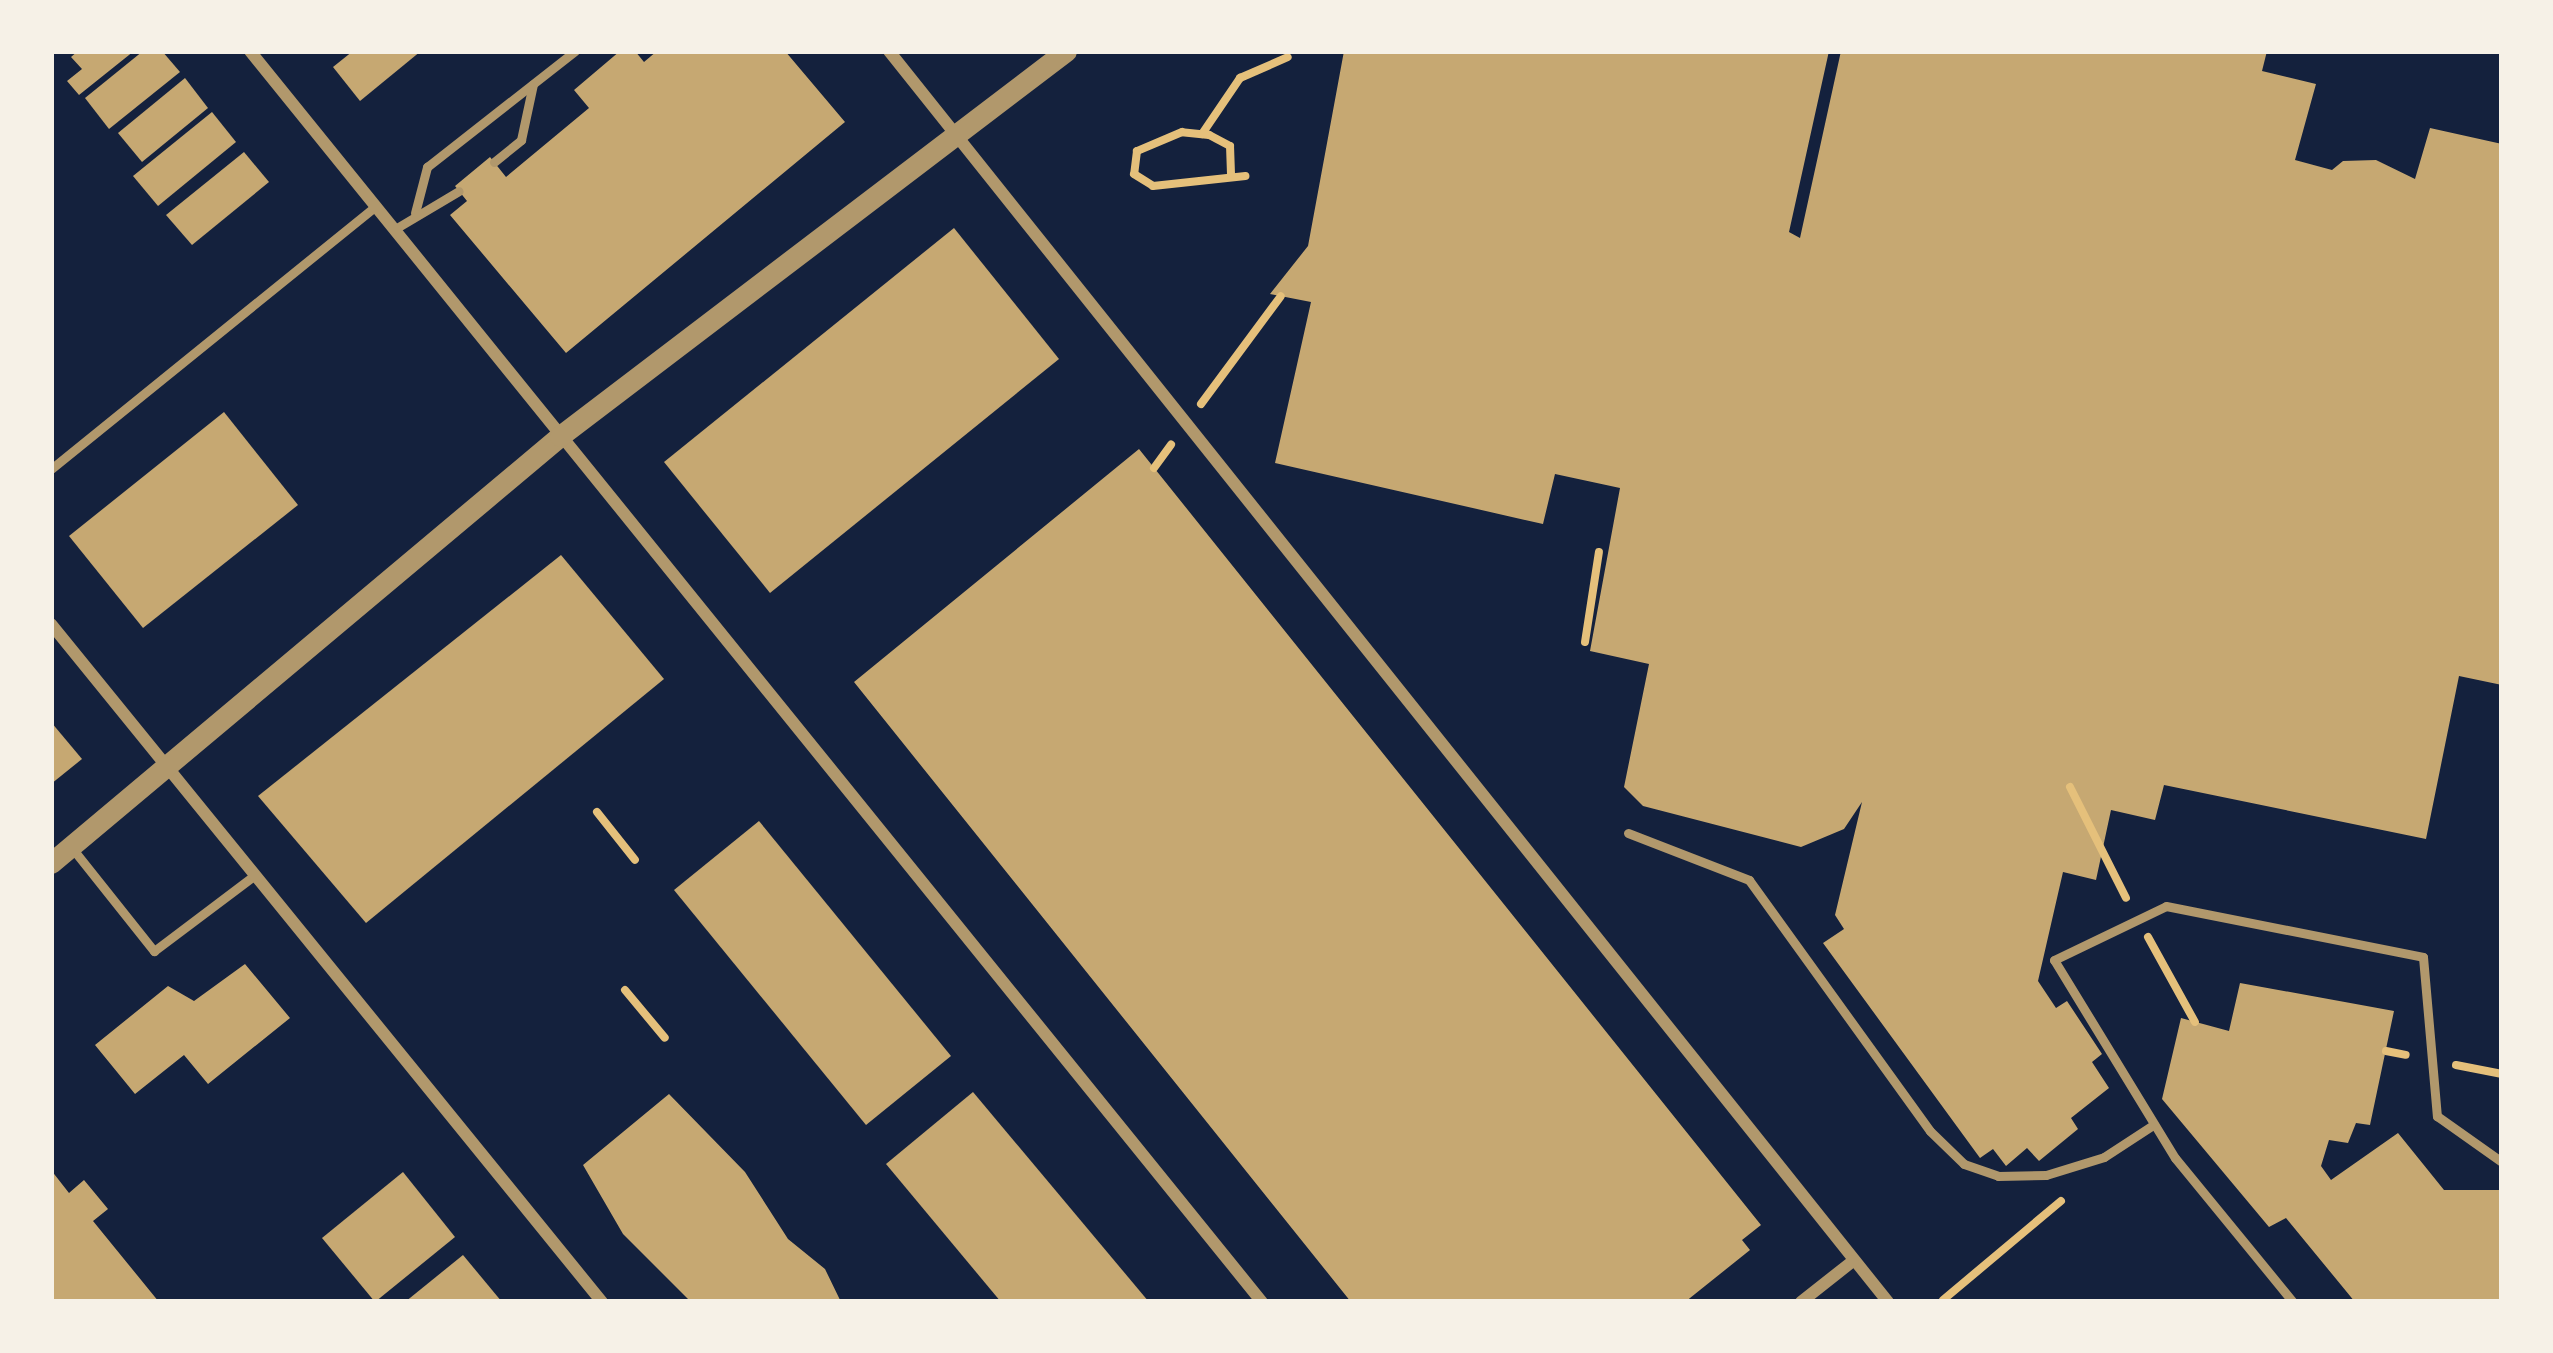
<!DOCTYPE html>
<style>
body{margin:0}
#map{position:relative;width:2553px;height:1353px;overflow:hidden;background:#14213d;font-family:Montserrat,sans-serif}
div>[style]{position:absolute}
.building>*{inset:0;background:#c6a872}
.path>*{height:8px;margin:-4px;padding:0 4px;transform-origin:4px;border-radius:4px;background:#e5c07b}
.service>*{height:9px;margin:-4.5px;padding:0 4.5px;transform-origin:4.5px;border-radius:4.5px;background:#b1986c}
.minor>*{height:12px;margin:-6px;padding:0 6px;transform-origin:6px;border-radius:6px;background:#b1986c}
.tertiary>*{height:21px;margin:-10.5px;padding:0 10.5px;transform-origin:10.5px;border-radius:10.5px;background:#b1986c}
span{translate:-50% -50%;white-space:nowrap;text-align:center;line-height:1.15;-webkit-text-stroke:9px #f6f1e7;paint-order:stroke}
.frame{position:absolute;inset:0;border:54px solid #f6f1e7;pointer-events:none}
</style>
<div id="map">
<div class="building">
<i style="clip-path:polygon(78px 51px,134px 51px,79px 95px,67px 81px,82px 69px,71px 57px)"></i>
<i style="clip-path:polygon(143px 51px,162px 51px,180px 72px,109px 129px,85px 98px)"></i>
<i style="clip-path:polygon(353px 51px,421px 51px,360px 101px,333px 67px)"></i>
<i style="clip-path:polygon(620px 51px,635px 51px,644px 62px,657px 51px,785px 51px,845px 122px,566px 353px,450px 215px,467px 201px,455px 186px,490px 157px,506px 177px,589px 108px,574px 90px)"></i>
<i style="clip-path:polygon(1344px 51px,1829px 51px,1789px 232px,1800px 238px,1841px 51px,2267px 51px,2262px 71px,2316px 84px,2295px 160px,2332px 170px,2343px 161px,2376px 160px,2415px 179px,2430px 128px,2502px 144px,2502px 685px,2459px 676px,2426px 839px,2164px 785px,2155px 820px,2111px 810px,2096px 880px,2063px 872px,2038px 981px,2056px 1008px,2067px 1001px,2102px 1054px,2092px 1062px,2109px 1088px,2071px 1118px,2078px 1129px,2039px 1161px,2027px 1148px,2006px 1166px,1993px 1149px,1980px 1158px,1823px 943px,1844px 929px,1835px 915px,1862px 802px,1844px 829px,1801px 847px,1643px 806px,1624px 787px,1649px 664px,1590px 651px,1620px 488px,1555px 474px,1543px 524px,1275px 463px,1311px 302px,1270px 294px,1308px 246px)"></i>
<i style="clip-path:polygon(185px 78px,208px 108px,142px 162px,118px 133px)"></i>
<i style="clip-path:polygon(212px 112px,236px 142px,158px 206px,133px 176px)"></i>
<i style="clip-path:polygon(244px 152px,269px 182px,192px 245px,166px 215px)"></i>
<i style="clip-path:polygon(954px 228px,1059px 359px,770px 593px,664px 462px)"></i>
<i style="clip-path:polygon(224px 412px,298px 505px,143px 628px,69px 536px)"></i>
<i style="clip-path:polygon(1139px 449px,1761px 1225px,1742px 1240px,1750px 1250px,1685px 1302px,1351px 1302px,854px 682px)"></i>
<i style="clip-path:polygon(561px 555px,664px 679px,366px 923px,258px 796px)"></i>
<i style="clip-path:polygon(51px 722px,82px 759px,51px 784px)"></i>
<i style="clip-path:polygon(759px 821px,951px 1056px,866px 1125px,674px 890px)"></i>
<i style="clip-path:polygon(245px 964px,290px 1018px,208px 1084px,184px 1055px,135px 1094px,95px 1045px,168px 986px,194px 1001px)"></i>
<i style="clip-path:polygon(2240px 983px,2394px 1011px,2370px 1125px,2356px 1123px,2348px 1143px,2329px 1140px,2321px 1166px,2331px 1180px,2398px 1133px,2444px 1190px,2502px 1190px,2502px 1302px,2355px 1302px,2286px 1218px,2269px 1227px,2162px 1099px,2181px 1018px,2229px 1031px)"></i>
<i style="clip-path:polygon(973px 1092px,1149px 1302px,1001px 1302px,886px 1164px)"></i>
<i style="clip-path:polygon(669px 1094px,745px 1172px,788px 1239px,825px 1269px,841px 1302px,691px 1302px,623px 1234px,583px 1165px)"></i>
<i style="clip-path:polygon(51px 1170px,69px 1193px,84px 1180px,108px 1209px,93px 1221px,159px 1302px,51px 1302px)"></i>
<i style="clip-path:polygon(403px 1172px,455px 1237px,375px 1302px,322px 1238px)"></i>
<i style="clip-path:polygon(463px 1255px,502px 1302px,405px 1302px)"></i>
</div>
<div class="path">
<i style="left:1202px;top:134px;width:68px;rotate:-55.8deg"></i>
<i style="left:1240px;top:78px;width:52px;rotate:-23.6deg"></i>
<i style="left:1231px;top:174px;width:28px;rotate:-92deg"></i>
<i style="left:1230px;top:146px;width:24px;rotate:-152deg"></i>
<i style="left:1209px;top:135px;width:27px;rotate:-174deg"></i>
<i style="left:1182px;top:132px;width:49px;rotate:157.1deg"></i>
<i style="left:1137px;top:151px;width:23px;rotate:97deg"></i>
<i style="left:1134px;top:174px;width:22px;rotate:32deg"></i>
<i style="left:1153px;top:186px;width:93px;rotate:-6.2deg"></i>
<i style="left:1201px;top:404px;width:134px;rotate:-53.5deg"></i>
<i style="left:1154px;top:468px;width:29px;rotate:-54deg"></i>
<i style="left:1585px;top:642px;width:91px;rotate:-81.2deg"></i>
<i style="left:2070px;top:787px;width:124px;rotate:63.2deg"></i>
<i style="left:597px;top:812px;width:61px;rotate:51.6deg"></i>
<i style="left:2148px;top:937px;width:97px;rotate:61.1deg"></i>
<i style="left:625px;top:990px;width:62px;rotate:50.2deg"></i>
<i style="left:2386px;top:1051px;width:20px;rotate:11deg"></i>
<i style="left:2456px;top:1065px;width:47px;rotate:11.1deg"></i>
<i style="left:1943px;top:1300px;width:154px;rotate:-40deg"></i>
</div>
<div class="service">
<i style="left:494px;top:162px;width:35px;rotate:-39deg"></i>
<i style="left:521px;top:140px;width:57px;rotate:-77.9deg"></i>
<i style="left:415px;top:213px;width:48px;rotate:-75.4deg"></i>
<i style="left:427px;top:167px;width:188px;rotate:-38.1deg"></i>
<i style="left:395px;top:229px;width:74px;rotate:-30.7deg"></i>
<i style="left:51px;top:469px;width:418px;rotate:-39deg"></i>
<i style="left:1628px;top:833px;width:130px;rotate:21.2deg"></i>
<i style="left:1749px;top:880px;width:309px;rotate:54.2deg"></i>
<i style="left:1930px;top:1131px;width:47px;rotate:44.1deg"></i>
<i style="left:1964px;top:1164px;width:36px;rotate:19deg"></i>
<i style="left:1998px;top:1176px;width:48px;rotate:-1.2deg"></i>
<i style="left:2046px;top:1175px;width:61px;rotate:-17.2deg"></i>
<i style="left:2104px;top:1157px;width:59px;rotate:-33.1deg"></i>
<i style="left:72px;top:848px;width:132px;rotate:51.5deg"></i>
<i style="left:154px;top:951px;width:126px;rotate:-37deg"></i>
<i style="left:2293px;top:1302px;width:186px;rotate:-129.3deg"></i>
<i style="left:2175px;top:1158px;width:232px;rotate:-121.4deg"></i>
<i style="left:2054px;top:960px;width:124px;rotate:-25.7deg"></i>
<i style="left:2166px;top:906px;width:262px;rotate:11.2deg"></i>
<i style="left:2423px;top:957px;width:160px;rotate:85deg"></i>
<i style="left:2437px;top:1116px;width:80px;rotate:35.3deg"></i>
</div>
<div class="minor">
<i style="left:250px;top:51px;width:1609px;rotate:51.03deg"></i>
<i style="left:889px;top:51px;width:1601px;rotate:51.39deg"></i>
<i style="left:51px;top:624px;width:874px;rotate:50.9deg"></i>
<i style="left:1801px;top:1302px;width:66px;rotate:-38.3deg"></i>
</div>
<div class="tertiary">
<i style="left:51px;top:863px;width:664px;rotate:-39.99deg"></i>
<i style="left:560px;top:436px;width:636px;rotate:-37.27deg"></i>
</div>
<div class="frame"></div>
</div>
